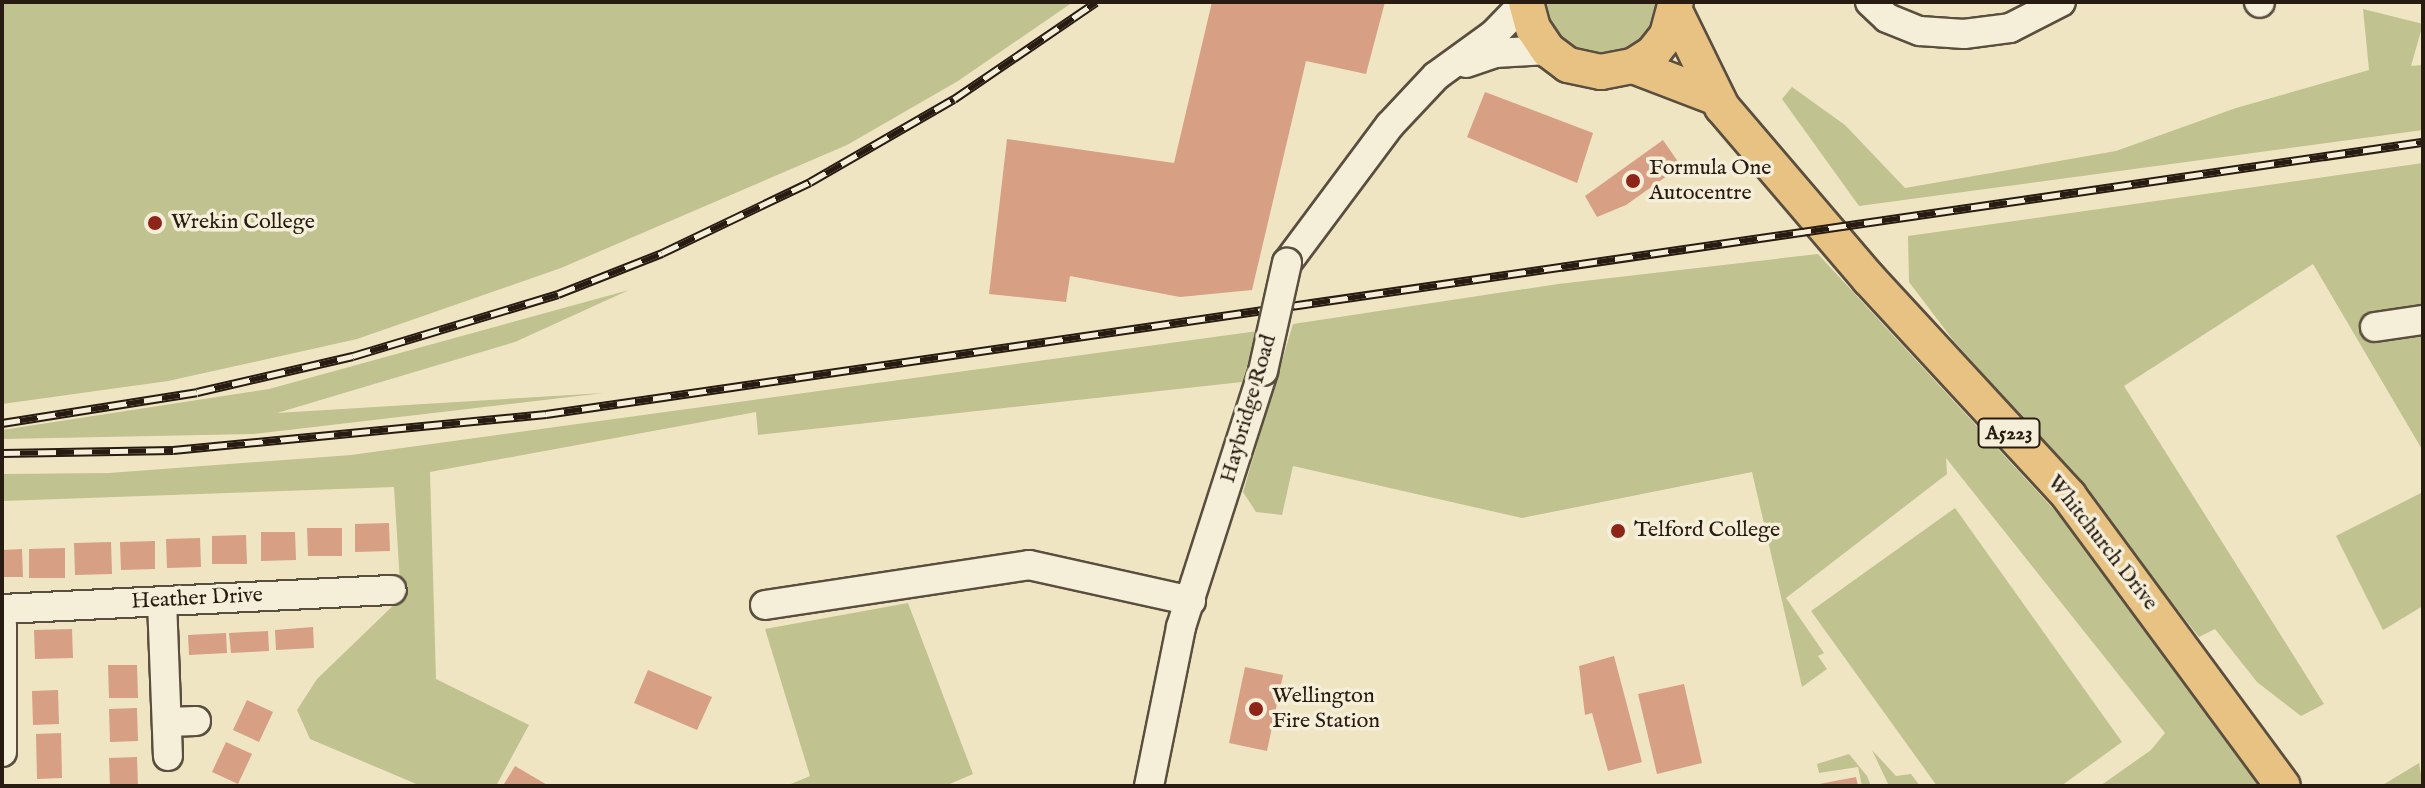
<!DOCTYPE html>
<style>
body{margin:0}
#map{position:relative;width:2425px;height:788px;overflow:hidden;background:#efe5c3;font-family:"IM FELL English",serif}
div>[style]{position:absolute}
.green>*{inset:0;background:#c0c28f}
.building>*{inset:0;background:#d79f84}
.roads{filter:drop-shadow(2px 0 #5a4e3e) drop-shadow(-2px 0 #5a4e3e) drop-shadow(0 2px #5a4e3e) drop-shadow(0 -2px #5a4e3e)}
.minor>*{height:28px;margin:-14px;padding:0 14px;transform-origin:14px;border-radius:14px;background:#f5eed8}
.major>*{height:34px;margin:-17px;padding:0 17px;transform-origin:17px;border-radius:17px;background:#e8c282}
.rail>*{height:9px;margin-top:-4.5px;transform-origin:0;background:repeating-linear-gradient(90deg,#f5eed8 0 18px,#281b12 0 36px);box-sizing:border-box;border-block:2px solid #281b12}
.bridges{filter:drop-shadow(2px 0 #5a4e3e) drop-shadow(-2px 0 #5a4e3e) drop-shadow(0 2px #5a4e3e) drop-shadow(0 -2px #5a4e3e)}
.minor-bridge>*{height:28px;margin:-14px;padding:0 14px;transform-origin:14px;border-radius:14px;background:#f5eed8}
.dots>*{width:22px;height:22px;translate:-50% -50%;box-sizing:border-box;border:4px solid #f5eed8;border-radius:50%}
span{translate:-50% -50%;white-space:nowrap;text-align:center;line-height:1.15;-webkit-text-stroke:7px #f5eed8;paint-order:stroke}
.shield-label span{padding:2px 6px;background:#f5eed8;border:2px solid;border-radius:6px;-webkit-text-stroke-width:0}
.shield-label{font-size:20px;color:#281b12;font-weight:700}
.poi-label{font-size:22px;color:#281b12}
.left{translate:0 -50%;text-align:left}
.street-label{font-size:22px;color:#281b12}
.frame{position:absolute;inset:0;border:4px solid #281b12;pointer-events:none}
</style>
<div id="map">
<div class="green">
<i style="clip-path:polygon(2px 2px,1073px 2px,958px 81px,847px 145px,561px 268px,357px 339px,168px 381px,2px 404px)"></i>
<i style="clip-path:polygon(1540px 2px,1663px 2px,1645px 38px,1608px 56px,1567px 46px,1551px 31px)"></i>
<i style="clip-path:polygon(2363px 9px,2423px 24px,2411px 66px,2423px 65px,2423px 130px,1859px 206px,1782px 99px,1792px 87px,1845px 125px,1905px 188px,2116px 151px,2236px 108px,2369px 70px)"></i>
<i style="clip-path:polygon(2423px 163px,2423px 451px,2313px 264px,2124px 386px,2324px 704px,2301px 716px,2257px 682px,2215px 629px,2199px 637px,2055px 455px,1953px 340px,1909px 282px,1908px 236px)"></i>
<i style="clip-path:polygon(1818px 254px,2083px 541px,2269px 786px,2100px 786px,2151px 750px,2165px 733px,1946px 458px,1947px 474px,1786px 598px,1824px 653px,1818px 656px,1827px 669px,1802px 687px,1752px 472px,1522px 518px,1293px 466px,1282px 515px,1256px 512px,1243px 492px,1293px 324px,1558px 284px)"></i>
<i style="clip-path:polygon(629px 290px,515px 342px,277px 413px,604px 393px,253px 434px,2px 439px,2px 430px,269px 389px)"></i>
<i style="clip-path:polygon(1258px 331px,1242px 382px,758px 435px,756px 412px,430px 472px,436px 679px,529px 725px,496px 786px,421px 786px,310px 739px,297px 710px,317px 679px,401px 598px,394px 487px,2px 501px,2px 474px,109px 473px,351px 455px)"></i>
<i style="clip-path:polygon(2423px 492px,2423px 606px,2383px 630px,2336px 536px)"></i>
<i style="clip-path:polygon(1955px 508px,2122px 742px,2061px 786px,1937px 786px,1811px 611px)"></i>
<i style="clip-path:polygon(908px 603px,973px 774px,945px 786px,786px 786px,810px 776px,765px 629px)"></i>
<i style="clip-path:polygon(1872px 750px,1896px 776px,1911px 774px,1920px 786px,1889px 786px)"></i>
<i style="clip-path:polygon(1849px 754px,1867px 776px,1871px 786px,1862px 786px,1858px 767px,1819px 773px,1817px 764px)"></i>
<i style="clip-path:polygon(2419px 763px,2423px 786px,2381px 786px)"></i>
</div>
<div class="building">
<i style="clip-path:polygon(1212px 2px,1385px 2px,1366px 74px,1306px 61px,1252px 290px,1180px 297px,1070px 276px,1066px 302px,989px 294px,1007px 139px,1174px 163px)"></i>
<i style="clip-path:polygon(1485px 92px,1593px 133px,1577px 183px,1467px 137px)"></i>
<i style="clip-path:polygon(1663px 140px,1681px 166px,1626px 205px,1597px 217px,1585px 196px)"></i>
<i style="clip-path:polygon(389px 523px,390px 551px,355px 552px,355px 524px)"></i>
<i style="clip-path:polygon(307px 528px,342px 528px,342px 556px,308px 556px)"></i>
<i style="clip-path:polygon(261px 532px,295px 532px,296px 560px,261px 561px)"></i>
<i style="clip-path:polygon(246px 535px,247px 564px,212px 564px,212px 536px)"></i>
<i style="clip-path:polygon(200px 538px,201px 567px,167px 568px,166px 539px)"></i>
<i style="clip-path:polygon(155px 541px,155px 569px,121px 570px,120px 542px)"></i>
<i style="clip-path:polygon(111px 542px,112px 574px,75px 575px,74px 543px)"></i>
<i style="clip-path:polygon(65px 548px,65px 578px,29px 578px,29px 549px)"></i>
<i style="clip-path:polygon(22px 549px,23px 577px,2px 577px,2px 550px)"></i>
<i style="clip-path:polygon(313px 627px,314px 648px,276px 650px,275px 630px)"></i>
<i style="clip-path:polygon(72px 629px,73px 658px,35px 659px,34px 630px)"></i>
<i style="clip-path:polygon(268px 631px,269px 651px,231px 653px,229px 633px)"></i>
<i style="clip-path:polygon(226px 633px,227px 653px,189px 655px,188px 635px)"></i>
<i style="clip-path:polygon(1614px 656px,1642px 762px,1608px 771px,1592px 713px,1585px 715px,1579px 666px)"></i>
<i style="clip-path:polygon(108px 665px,137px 665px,138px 698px,109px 698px)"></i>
<i style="clip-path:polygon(1245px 667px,1283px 675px,1267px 751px,1229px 743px)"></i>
<i style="clip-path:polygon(648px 670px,712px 697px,697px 730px,634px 703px)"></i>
<i style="clip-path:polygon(1684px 684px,1702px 763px,1657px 774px,1638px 694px)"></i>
<i style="clip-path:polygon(58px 690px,59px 724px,33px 725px,32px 691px)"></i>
<i style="clip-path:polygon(247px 700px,273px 712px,259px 742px,233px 730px)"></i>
<i style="clip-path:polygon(137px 708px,138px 741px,110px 742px,109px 709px)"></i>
<i style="clip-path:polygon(61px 733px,62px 778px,37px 779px,36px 734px)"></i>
<i style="clip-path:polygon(226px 742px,252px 754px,238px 784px,212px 772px)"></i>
<i style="clip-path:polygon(137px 757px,138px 786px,110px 786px,109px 758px)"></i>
<i style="clip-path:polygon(515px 766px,549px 786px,504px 784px)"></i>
<i style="clip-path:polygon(1856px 777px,1858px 786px,1815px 786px,1814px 785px)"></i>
</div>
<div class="roads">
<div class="minor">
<i style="left:1870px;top:2px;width:23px;rotate:43deg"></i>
<i style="left:1887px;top:18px;width:35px;rotate:22deg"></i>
<i style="left:1920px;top:31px;width:44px;rotate:3.9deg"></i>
<i style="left:1964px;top:34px;width:46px;rotate:-7.4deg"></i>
<i style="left:2010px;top:28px;width:57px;rotate:-27deg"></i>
<i style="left:2259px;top:2px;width:1px;rotate:45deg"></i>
<i style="left:1466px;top:63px;width:31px;rotate:-19deg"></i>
<i style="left:1495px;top:53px;width:53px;rotate:-3.2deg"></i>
<i style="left:1287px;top:263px;width:172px;rotate:-53.3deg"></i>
<i style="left:1390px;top:125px;width:67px;rotate:-46.8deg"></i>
<i style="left:1436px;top:76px;width:72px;rotate:-35.9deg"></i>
<i style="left:1494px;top:34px;width:45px;rotate:-45.9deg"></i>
<i style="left:2375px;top:327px;width:49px;rotate:-8.3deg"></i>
<i style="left:162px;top:601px;width:155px;rotate:87.8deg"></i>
<i style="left:765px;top:605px;width:267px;rotate:-8.6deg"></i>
<i style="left:1029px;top:565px;width:166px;rotate:12.5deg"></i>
<i style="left:2px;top:609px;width:390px;rotate:-2.8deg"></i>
<i style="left:2px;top:625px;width:127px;rotate:90deg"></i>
<i style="left:167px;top:722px;width:29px;rotate:-2deg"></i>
<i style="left:1149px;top:786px;width:162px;rotate:-78.6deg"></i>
<i style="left:1181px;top:627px;width:269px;rotate:-72.2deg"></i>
</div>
<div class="major">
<i style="left:1526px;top:2px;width:27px;rotate:75deg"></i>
<i style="left:1533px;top:28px;width:27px;rotate:56deg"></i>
<i style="left:1548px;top:50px;width:25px;rotate:37deg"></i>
<i style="left:1568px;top:65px;width:34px;rotate:12deg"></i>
<i style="left:1601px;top:72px;width:33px;rotate:-11deg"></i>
<i style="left:1633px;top:66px;width:24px;rotate:-33deg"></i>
<i style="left:1653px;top:53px;width:23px;rotate:-52deg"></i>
<i style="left:1667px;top:35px;width:34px;rotate:-75deg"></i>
<i style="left:1676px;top:13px;width:105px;rotate:63.9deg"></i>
<i style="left:1722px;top:107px;width:226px;rotate:49.5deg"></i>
<i style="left:1869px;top:279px;width:295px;rotate:47.3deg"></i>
<i style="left:2069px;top:496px;width:360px;rotate:53.6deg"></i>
<i style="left:1633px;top:66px;width:87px;rotate:20.9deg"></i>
</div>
</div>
<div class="rail">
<i style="left:2px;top:423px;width:197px;rotate:-9deg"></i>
<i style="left:197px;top:392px;width:160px;rotate:-13deg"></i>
<i style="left:353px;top:356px;width:214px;rotate:-16.8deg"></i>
<i style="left:558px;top:294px;width:112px;rotate:-21.5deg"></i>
<i style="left:662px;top:253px;width:164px;rotate:-25.6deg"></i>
<i style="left:810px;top:182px;width:166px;rotate:-30deg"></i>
<i style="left:954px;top:99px;width:172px;rotate:-34.3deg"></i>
<i style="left:2px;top:453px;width:171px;rotate:-1deg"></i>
<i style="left:173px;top:450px;width:375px;rotate:-5.5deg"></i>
<i style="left:546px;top:414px;width:1897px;rotate:-8.25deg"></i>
</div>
<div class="bridges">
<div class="minor-bridge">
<i style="left:1263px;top:371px;width:111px;rotate:-77.5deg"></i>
</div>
</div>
<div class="dots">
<i style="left:1633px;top:181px;background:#8f2418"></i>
<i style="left:155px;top:223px;background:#8f2418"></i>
<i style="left:1618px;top:531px;background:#8f2418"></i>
<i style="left:1256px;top:709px;background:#8f2418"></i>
</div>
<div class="shield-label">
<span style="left:2009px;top:433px">A5223</span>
</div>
<div class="poi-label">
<span class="left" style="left:1649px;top:181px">Formula One<br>Autocentre</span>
<span class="left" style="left:171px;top:223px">Wrekin College</span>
<span class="left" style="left:1634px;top:531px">Telford College</span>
<span class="left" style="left:1272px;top:709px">Wellington<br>Fire Station</span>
</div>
<div class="street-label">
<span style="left:1249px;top:409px;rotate:-74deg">Haybridge Road</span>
<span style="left:2102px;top:543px;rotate:52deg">Whitchurch Drive</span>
<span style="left:197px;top:599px;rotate:-3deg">Heather Drive</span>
</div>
<div class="frame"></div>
</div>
